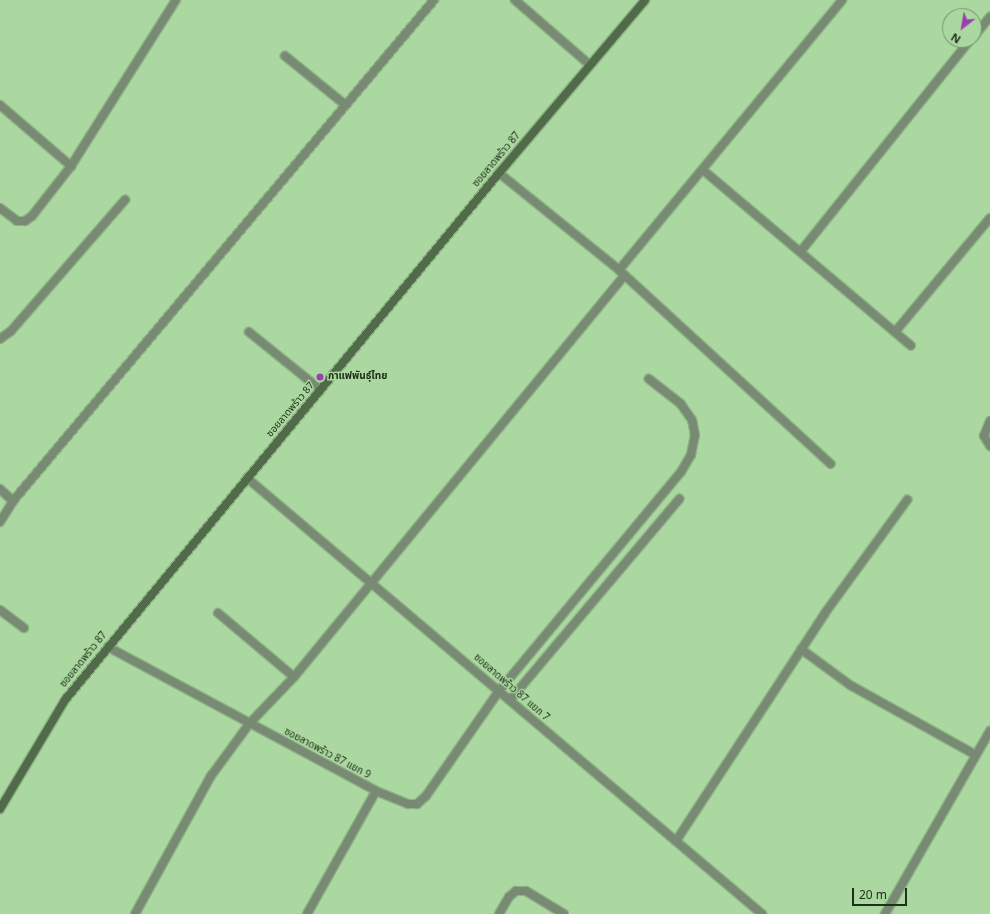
<!DOCTYPE html>
<meta charset="utf-8">
<style>
body{margin:0}
#map{position:relative;width:990px;height:914px;overflow:hidden;background:#abd7a0;font-family:Georgia,"Noto Sans Thai",serif}
div>[style]{position:absolute}
.roads{filter:drop-shadow(1px 0 #8cb283) drop-shadow(-1px 0 #8cb283) drop-shadow(0 1px #8cb283) drop-shadow(0 -1px #8cb283)}
.lane>*{height:8px;margin:-4px;padding:0 4px;transform-origin:4px;border-radius:4px;background:#788a73}
.street>*{height:8px;margin:-4px;padding:0 4px;transform-origin:4px;border-radius:4px;background:#788a73}
.secondary>*{height:8px;margin:-4px;padding:0 4px;transform-origin:4px;border-radius:4px;background:#516b4a}
.dots>*{width:11px;height:11px;translate:-50% -50%;box-sizing:border-box;border:2px solid #abd7a0;border-radius:50%}
span{translate:-50% -50%;white-space:nowrap;text-align:center;line-height:1.15;-webkit-text-stroke:3px #abd7a0;paint-order:stroke}
.street-label{font-size:10px;color:#20311b}
.poi-label{font-size:10px;color:#20311b;font-weight:700}
.left{translate:0 -50%;text-align:left}
.north{position:absolute;left:942px;top:8px;width:40px;height:40px;box-sizing:border-box;background:#abd7a0;border:1px solid #73956b;border-radius:50%;rotate:211deg;font-size:11px;font-weight:700;line-height:16px;text-align:center;color:#20311b}
.north::after{content:'';display:block;margin:auto;width:14px;height:18px;background:#9942af;clip-path:polygon(50% 0,100% 100%,50% 72%,0 100%)}
.scale{position:absolute;left:852px;top:888px;width:55px;height:18px;box-sizing:border-box;border:2px solid #20311b;border-top:0;padding-left:5px;font-size:12px;line-height:14px;white-space:nowrap;color:#20311b;-webkit-text-stroke:3px #abd7a0;paint-order:stroke}
</style>
<div id="map">
<div class="roads">
<div class="lane">
<i style="left:285px;top:56px;width:76px;rotate:39.1deg"></i>
<i style="left:249px;top:332px;width:92px;rotate:38.9deg"></i>
<i style="left:510px;top:700px;width:263px;rotate:-49.9deg"></i>
</div>
<div class="street">
<i style="left:515px;top:0;width:99px;rotate:40.9deg"></i>
<i style="left:974px;top:36px;width:25px;rotate:-50deg"></i>
<i style="left:0;top:105px;width:94px;rotate:40.7deg"></i>
<i style="left:703px;top:170px;width:272px;rotate:40.2deg"></i>
<i style="left:499px;top:173px;width:154px;rotate:38.9deg"></i>
<i style="left:619px;top:270px;width:287px;rotate:42.5deg"></i>
<i style="left:0;top:208px;width:21px;rotate:37deg"></i>
<i style="left:17px;top:221px;width:8px"></i>
<i style="left:25px;top:221px;width:9px;rotate:-36deg"></i>
<i style="left:32px;top:216px;width:63px;rotate:-52deg"></i>
<i style="left:71px;top:166px;width:196px;rotate:-57.7deg"></i>
<i style="left:801px;top:251px;width:270px;rotate:-51.3deg"></i>
<i style="left:619px;top:270px;width:350px;rotate:-50.4deg"></i>
<i style="left:895px;top:332px;width:148px;rotate:-50.2deg"></i>
<i style="left:0;top:339px;width:14px;rotate:-36deg"></i>
<i style="left:11px;top:331px;width:174px;rotate:-49deg"></i>
<i style="left:990px;top:421px;width:16px;rotate:112deg"></i>
<i style="left:984px;top:436px;width:12px;rotate:59deg"></i>
<i style="left:247px;top:478px;width:675px;rotate:40.25deg"></i>
<i style="left:0;top:489px;width:18px;rotate:43deg"></i>
<i style="left:0;top:522px;width:25px;rotate:-58deg"></i>
<i style="left:13px;top:501px;width:654px;rotate:-49.96deg"></i>
<i style="left:0;top:610px;width:30px;rotate:37deg"></i>
<i style="left:218px;top:613px;width:99px;rotate:40.1deg"></i>
<i style="left:108px;top:647px;width:304px;rotate:28.2deg"></i>
<i style="left:376px;top:791px;width:35px;rotate:22deg"></i>
<i style="left:408px;top:804px;width:9px"></i>
<i style="left:417px;top:804px;width:12px;rotate:-42deg"></i>
<i style="left:426px;top:796px;width:128px;rotate:-55.2deg"></i>
<i style="left:499px;top:691px;width:285px;rotate:-50.3deg"></i>
<i style="left:681px;top:472px;width:20px;rotate:-60deg"></i>
<i style="left:691px;top:455px;width:20px;rotate:-79deg"></i>
<i style="left:695px;top:435px;width:15px;rotate:-101deg"></i>
<i style="left:692px;top:420px;width:19px;rotate:-125deg"></i>
<i style="left:681px;top:404px;width:41px;rotate:-142deg"></i>
<i style="left:801px;top:649px;width:61px;rotate:36.3deg"></i>
<i style="left:850px;top:685px;width:144px;rotate:29.1deg"></i>
<i style="left:676px;top:841px;width:272px;rotate:-56.8deg"></i>
<i style="left:825px;top:613px;width:140px;rotate:-54deg"></i>
<i style="left:135px;top:914px;width:158px;rotate:-61.2deg"></i>
<i style="left:211px;top:776px;width:64px;rotate:-53.8deg"></i>
<i style="left:249px;top:724px;width:65px;rotate:-46.2deg"></i>
<i style="left:294px;top:677px;width:519px;rotate:-50.55deg"></i>
<i style="left:307px;top:914px;width:141px;rotate:-60.7deg"></i>
<i style="left:499px;top:914px;width:20px;rotate:-60deg"></i>
<i style="left:509px;top:897px;width:9px;rotate:-41deg"></i>
<i style="left:516px;top:891px;width:10px"></i>
<i style="left:526px;top:891px;width:44px;rotate:31.2deg"></i>
<i style="left:885px;top:914px;width:211px;rotate:-60.2deg"></i>
</div>
<div class="secondary">
<i style="left:0;top:809px;width:127px;rotate:-59.2deg"></i>
<i style="left:65px;top:700px;width:683px;rotate:-50.53deg"></i>
<i style="left:499px;top:173px;width:226px;rotate:-49.8deg"></i>
</div>
</div>
<div class="dots">
<i style="left:320px;top:377px;background:#9942af"></i>
</div>
<div class="street-label">
<span style="left:497px;top:160px;rotate:-50deg">ซอยลาดพร้าว 87</span>
<span style="left:291px;top:410px;rotate:-50deg">ซอยลาดพร้าว 87</span>
<span style="left:84px;top:660px;rotate:-51deg">ซอยลาดพร้าว 87</span>
<span style="left:511px;top:688px;rotate:41deg">ซอยลาดพร้าว 87 แยก 7</span>
<span style="left:327px;top:754px;rotate:28deg">ซอยลาดพร้าว 87 แยก 9</span>
</div>
<div class="poi-label">
<span class="left" style="left:328px;top:377px">กาแฟพันธ์ุไทย</span>
</div>
<div class="north">N</div>
<div class="scale">20 m</div>
</div>
